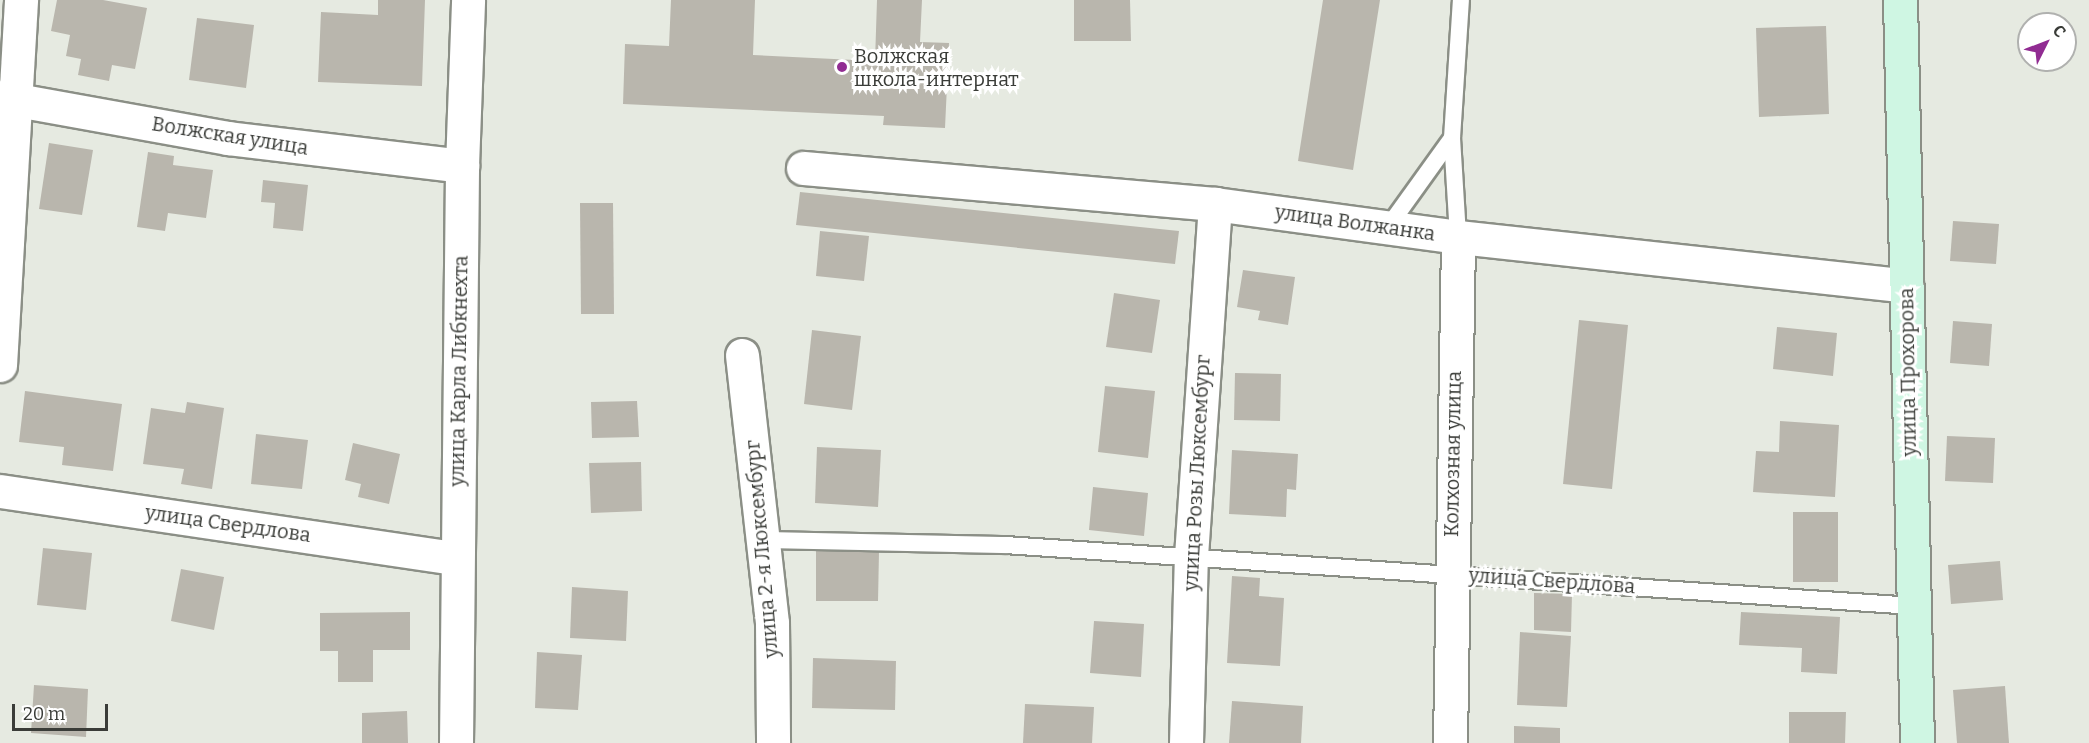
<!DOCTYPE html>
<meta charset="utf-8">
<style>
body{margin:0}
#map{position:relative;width:2089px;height:743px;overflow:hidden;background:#e6eae1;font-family:Bitter,serif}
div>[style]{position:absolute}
.building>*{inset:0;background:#b9b6ad}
.roads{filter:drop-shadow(2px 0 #8b8f86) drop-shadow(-2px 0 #8b8f86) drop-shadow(0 2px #8b8f86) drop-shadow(0 -2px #8b8f86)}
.lane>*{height:16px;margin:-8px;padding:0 8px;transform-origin:8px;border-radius:8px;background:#fff}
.street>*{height:33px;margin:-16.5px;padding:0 16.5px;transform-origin:16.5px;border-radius:16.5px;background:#fff}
.secondary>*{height:33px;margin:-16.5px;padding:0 16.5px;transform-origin:16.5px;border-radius:16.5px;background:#cff6e3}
.dots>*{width:16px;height:16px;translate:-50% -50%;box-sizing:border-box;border:3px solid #fff;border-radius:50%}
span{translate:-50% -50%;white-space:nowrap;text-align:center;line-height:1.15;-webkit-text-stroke:6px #fff;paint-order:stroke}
.poi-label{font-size:20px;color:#3a3c38}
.left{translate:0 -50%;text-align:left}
.street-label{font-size:20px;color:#3a3c38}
.north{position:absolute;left:2017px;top:12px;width:60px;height:60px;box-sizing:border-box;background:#fff;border:2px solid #b0b1af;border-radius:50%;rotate:48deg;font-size:16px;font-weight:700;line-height:24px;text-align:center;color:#3a3c38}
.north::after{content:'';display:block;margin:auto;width:21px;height:27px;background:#912c92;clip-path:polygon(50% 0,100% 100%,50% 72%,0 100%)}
.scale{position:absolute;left:12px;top:704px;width:96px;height:27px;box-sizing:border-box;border:3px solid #3a3c38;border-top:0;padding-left:8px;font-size:18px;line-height:21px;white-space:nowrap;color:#3a3c38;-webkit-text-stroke:4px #fff;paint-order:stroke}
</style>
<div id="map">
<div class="building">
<i style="clip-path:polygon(57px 0,103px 0,147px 8px,135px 69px,112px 65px,109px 81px,78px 75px,81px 59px,66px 56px,70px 35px,51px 31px)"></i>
<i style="clip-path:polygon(378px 0,425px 0,422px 86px,318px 82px,321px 12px,378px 15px)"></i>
<i style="clip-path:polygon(671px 0,755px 0,753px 55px,875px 61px,877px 0,922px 0,920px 42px,949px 43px,945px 128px,883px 125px,884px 116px,623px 104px,625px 44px,669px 46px)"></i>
<i style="clip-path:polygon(1074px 0,1130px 0,1131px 41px,1074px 41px)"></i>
<i style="clip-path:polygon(1323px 0,1380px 0,1353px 170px,1298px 161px)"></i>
<i style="clip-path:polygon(197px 18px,254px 25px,246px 88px,189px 80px)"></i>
<i style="clip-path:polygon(1826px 26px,1829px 114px,1759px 117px,1756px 28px)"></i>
<i style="clip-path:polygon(49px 143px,93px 150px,82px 215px,39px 209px)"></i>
<i style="clip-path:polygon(148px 152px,174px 156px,173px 165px,213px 170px,206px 218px,168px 213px,165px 231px,137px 227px)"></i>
<i style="clip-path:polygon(263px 180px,308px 185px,303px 231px,273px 228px,275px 203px,261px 202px)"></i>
<i style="clip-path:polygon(800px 192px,1179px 231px,1175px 264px,796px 225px)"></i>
<i style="clip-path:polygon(580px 203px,613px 203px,614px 314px,581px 314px)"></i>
<i style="clip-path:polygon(1953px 221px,1999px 224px,1996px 264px,1950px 261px)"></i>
<i style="clip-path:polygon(820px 231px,869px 236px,864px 281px,816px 276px)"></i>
<i style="clip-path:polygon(1243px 270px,1295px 277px,1288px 325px,1258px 320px,1260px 311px,1237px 307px)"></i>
<i style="clip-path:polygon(1114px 293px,1160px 300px,1152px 353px,1106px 347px)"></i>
<i style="clip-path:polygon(1579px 320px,1628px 325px,1612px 489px,1563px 484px)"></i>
<i style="clip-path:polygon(1953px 321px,1992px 324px,1989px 366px,1950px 363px)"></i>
<i style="clip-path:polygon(1777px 327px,1837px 333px,1833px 376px,1773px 369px)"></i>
<i style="clip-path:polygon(812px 330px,861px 336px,852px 410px,804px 404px)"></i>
<i style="clip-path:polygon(1235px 373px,1281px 374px,1280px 421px,1234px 420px)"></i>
<i style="clip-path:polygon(1105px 386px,1155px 391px,1148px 458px,1098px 452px)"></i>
<i style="clip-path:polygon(25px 391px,122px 404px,113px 471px,62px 465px,64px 447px,19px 442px)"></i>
<i style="clip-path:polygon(637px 401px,639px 437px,592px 438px,591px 402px)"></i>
<i style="clip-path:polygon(187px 402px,224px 408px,212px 489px,181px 484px,184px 469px,143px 464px,151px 408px,185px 413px)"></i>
<i style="clip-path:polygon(1780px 421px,1839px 425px,1835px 497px,1753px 492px,1756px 451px,1779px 452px)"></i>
<i style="clip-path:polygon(256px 434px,308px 440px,302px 489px,251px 484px)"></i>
<i style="clip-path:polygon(1947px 436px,1995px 438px,1993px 483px,1945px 481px)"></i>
<i style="clip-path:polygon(353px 443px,400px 454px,389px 504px,358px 497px,361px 484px,345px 480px)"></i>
<i style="clip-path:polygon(817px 447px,881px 450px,878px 507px,815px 503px)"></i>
<i style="clip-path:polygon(1232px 450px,1298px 454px,1296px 490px,1287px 489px,1286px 517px,1229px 514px)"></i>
<i style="clip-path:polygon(641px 462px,642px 511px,591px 513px,589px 463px)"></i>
<i style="clip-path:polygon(1093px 487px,1148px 493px,1144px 536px,1089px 530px)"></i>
<i style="clip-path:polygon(1793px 512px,1838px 512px,1838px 582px,1793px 582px)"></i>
<i style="clip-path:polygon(43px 548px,92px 553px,86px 610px,37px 605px)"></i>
<i style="clip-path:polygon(816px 551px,879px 552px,878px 601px,816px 601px)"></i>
<i style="clip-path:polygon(2000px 561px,2003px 600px,1951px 604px,1948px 565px)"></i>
<i style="clip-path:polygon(181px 569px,224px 577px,214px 630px,171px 621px)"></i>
<i style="clip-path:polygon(1232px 576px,1260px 578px,1259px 596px,1284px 598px,1280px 666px,1227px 663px)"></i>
<i style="clip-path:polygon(572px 587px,628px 591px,626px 641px,570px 638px)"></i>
<i style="clip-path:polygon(1534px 593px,1572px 594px,1571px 632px,1534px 630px)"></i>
<i style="clip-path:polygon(410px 612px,410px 650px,373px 650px,373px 682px,338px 682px,338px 651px,320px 651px,320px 613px)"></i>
<i style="clip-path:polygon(1741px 612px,1840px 617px,1837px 674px,1801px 672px,1802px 648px,1739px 645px)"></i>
<i style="clip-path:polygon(1094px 621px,1144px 624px,1141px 677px,1090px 673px)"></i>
<i style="clip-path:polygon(1520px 632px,1571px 636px,1567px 707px,1517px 705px)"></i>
<i style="clip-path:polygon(537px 652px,582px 655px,578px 710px,535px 708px)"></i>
<i style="clip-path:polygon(813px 658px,896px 661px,895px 710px,812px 708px)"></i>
<i style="clip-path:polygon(34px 685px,88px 689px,86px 737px,31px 733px)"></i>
<i style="clip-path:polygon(2005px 686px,2009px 743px,1957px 743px,1953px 690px)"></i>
<i style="clip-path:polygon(1232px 701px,1303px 706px,1301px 743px,1229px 743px)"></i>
<i style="clip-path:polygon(1025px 704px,1094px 707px,1092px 743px,1023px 743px)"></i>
<i style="clip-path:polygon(407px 711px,408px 743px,362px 743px,362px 713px)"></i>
<i style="clip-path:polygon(1789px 712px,1846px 712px,1845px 743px,1789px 743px)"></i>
<i style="clip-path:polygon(1514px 726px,1560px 728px,1560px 743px,1514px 743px)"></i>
</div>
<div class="roads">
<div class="lane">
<i style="left:1452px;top:138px;width:99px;rotate:86.5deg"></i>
<i style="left:1388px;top:227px;width:110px;rotate:-54.3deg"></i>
<i style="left:1452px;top:138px;width:138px;rotate:-86.3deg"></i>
<i style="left:763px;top:540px;width:242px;rotate:1.2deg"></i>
<i style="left:1005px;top:545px;width:910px;rotate:3.84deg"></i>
</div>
<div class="street">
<i style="left:0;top:97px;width:232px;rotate:10.2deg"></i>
<i style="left:228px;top:138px;width:236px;rotate:6.8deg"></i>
<i style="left:803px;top:168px;width:414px;rotate:5deg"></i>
<i style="left:1215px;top:204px;width:245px;rotate:7.7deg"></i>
<i style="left:1458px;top:237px;width:451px;rotate:6.2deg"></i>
<i style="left:742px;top:355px;width:270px;rotate:83.6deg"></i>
<i style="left:772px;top:623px;width:120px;rotate:89.5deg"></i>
<i style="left:0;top:365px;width:366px;rotate:-86.7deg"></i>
<i style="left:0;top:491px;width:461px;rotate:8.4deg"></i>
<i style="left:456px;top:743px;width:577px;rotate:-89.4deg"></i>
<i style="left:462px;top:166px;width:166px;rotate:-87.9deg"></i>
<i style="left:1186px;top:743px;width:187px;rotate:-88.5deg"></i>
<i style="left:1191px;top:556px;width:353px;rotate:-86.1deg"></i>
<i style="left:1450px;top:743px;width:506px;rotate:-89.09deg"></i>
</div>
<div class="secondary">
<i style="left:1900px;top:0;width:743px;rotate:88.69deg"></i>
</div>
</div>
<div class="dots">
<i style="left:842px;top:67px;background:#912c92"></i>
</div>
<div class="poi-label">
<span class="left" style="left:854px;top:68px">Волжская<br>школа-интернат</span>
</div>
<div class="street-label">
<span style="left:230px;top:136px;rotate:9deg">Волжская улица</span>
<span style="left:1355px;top:223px;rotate:8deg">улица Волжанка</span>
<span style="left:459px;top:371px;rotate:-89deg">улица Карла Либкнехта</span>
<span style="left:1908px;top:372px;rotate:-91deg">улица Прохорова</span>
<span style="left:1453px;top:454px;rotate:-89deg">Колхозная улица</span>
<span style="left:1197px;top:473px;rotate:-87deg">улица Розы Люксембург</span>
<span style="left:228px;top:524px;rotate:8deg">улица Свердлова</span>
<span style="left:762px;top:549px;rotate:-95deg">улица 2-я Люксембург</span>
<span style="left:1552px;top:581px;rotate:4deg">улица Свердлова</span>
</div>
<div class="north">С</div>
<div class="scale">20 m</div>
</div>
